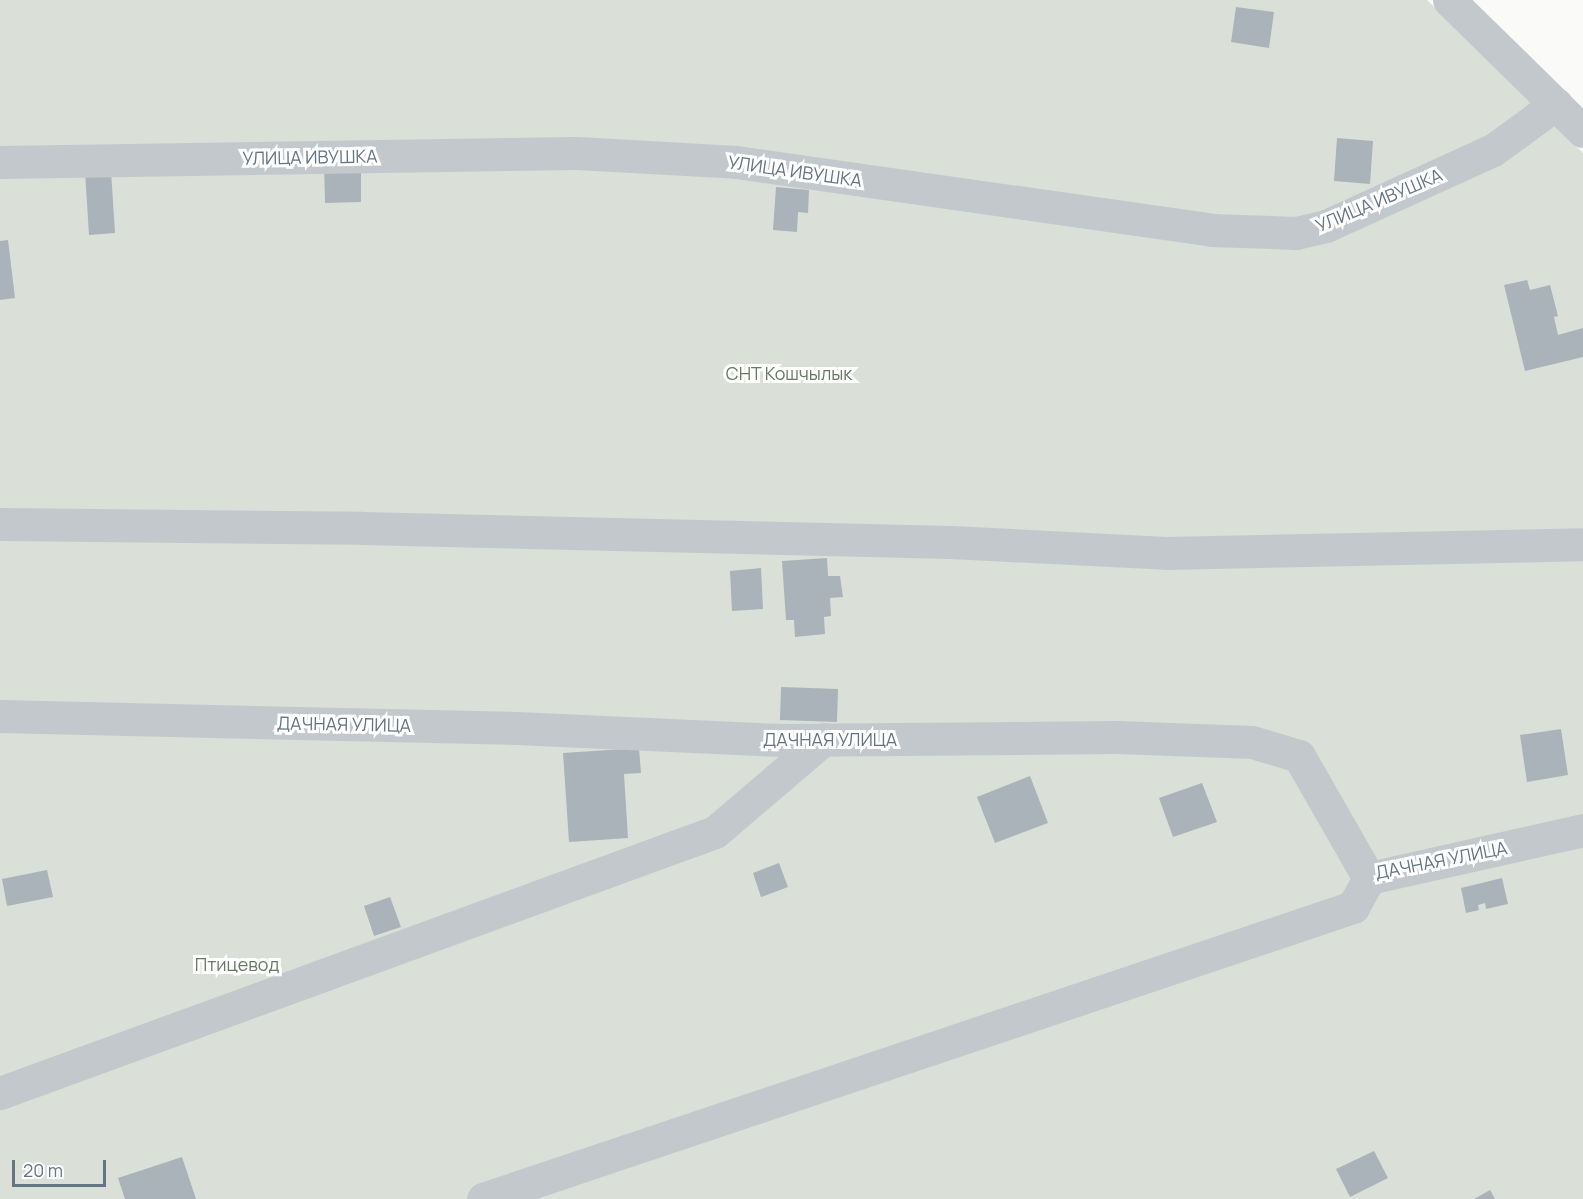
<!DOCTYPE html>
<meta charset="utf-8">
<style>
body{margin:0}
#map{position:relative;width:1583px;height:1199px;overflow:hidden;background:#fafaf8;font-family:Manrope,sans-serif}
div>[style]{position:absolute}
.green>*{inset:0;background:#dadfd7}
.building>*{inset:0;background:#aab3b9}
.minor>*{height:33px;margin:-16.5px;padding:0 16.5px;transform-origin:16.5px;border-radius:16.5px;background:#c3c8cc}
span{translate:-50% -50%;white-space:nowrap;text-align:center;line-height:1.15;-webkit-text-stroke:6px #fff;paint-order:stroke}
.street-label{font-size:18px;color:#657683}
.park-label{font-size:18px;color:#687a64}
.scale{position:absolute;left:12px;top:1160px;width:94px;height:27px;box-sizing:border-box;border:3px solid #657683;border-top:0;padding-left:8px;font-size:18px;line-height:21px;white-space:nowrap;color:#657683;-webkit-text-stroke:4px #fff;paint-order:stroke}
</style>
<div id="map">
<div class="green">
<i style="clip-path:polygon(0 0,1427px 0,1583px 153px,1583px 1199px,0 1199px)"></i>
</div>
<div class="building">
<i style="clip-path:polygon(1236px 7px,1274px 12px,1269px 48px,1231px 42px)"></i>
<i style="clip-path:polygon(1337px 138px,1373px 141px,1370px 184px,1334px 181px)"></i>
<i style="clip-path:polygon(324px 165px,361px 165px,361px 202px,325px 203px)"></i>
<i style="clip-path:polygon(85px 171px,111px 171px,115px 233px,89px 235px)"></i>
<i style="clip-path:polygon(776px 187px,809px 190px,808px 213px,798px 212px,797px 232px,773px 230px)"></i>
<i style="clip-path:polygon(8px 240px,15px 298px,0 300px,0 241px)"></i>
<i style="clip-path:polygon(1527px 280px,1530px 290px,1550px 285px,1558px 316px,1554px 317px,1558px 335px,1583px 328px,1583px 357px,1525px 371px,1504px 285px)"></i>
<i style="clip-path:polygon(827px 558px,828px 576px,840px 576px,843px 597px,830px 598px,831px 616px,824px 617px,825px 634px,795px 637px,794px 620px,786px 620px,782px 561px)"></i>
<i style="clip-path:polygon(761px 568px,763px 609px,732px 611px,730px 571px)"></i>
<i style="clip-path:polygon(781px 687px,838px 689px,837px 722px,780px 720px)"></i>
<i style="clip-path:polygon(1561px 729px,1568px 775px,1527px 782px,1520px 735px)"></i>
<i style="clip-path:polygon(639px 748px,641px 773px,624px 774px,628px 838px,569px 842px,563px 753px)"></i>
<i style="clip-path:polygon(1030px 776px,1048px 823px,995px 843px,977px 797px)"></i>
<i style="clip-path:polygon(1202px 783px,1217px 822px,1173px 837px,1159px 798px)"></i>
<i style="clip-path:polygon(779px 863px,788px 887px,761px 897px,753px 873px)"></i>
<i style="clip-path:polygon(47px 870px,53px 897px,7px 906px,2px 879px)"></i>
<i style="clip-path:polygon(1502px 878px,1508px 904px,1486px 909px,1485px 903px,1478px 905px,1479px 910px,1466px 913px,1461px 888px)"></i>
<i style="clip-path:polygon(390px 897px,401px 927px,374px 936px,364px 906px)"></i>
<i style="clip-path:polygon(1374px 1151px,1388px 1178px,1350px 1197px,1336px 1169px)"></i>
<i style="clip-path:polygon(182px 1157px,196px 1199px,125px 1199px,118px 1178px)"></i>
<i style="clip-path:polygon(1490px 1190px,1495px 1199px,1474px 1199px)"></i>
</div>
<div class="minor">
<i style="left:1449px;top:0;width:187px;rotate:44.4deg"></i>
<i style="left:0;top:162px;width:577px;rotate:-0.89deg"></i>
<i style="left:577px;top:153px;width:159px;rotate:3.2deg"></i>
<i style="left:736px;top:162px;width:480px;rotate:8.1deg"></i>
<i style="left:1211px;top:230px;width:85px;rotate:2deg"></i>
<i style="left:1296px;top:233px;width:31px;rotate:-13deg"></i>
<i style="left:1326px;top:226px;width:183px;rotate:-24.5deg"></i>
<i style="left:1493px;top:150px;width:78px;rotate:-36.1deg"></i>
<i style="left:0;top:524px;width:362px;rotate:0.6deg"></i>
<i style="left:362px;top:528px;width:589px;rotate:1.36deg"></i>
<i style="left:951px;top:542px;width:215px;rotate:2.9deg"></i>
<i style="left:1166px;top:553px;width:417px;rotate:-1.2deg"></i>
<i style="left:0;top:716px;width:516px;rotate:1.33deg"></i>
<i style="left:516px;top:728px;width:266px;rotate:2.6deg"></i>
<i style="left:782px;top:740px;width:335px;rotate:-0.5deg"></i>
<i style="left:1117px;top:737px;width:135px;rotate:2.1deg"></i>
<i style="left:1252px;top:742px;width:49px;rotate:16.6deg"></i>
<i style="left:1299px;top:756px;width:141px;rotate:60.2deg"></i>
<i style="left:1369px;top:878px;width:219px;rotate:-12.6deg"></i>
<i style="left:0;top:1093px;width:761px;rotate:-20.05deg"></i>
<i style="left:715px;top:832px;width:143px;rotate:-40.5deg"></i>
<i style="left:483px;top:1199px;width:918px;rotate:-18.55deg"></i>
<i style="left:1353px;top:907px;width:33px;rotate:-61deg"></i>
</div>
<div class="street-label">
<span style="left:310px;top:157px;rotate:-1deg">УЛИЦА ИВУШКА</span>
<span style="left:795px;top:171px;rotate:8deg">УЛИЦА ИВУШКА</span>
<span style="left:1379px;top:200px;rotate:-23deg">УЛИЦА ИВУШКА</span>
<span style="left:344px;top:724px;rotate:1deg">ДАЧНАЯ УЛИЦА</span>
<span style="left:830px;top:739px">ДАЧНАЯ УЛИЦА</span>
<span style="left:1441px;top:860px;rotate:-11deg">ДАЧНАЯ УЛИЦА</span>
</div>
<div class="park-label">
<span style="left:789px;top:373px">СНТ Кошчылык</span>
<span style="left:237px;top:964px">Птицевод</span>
</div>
<div class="scale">20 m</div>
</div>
